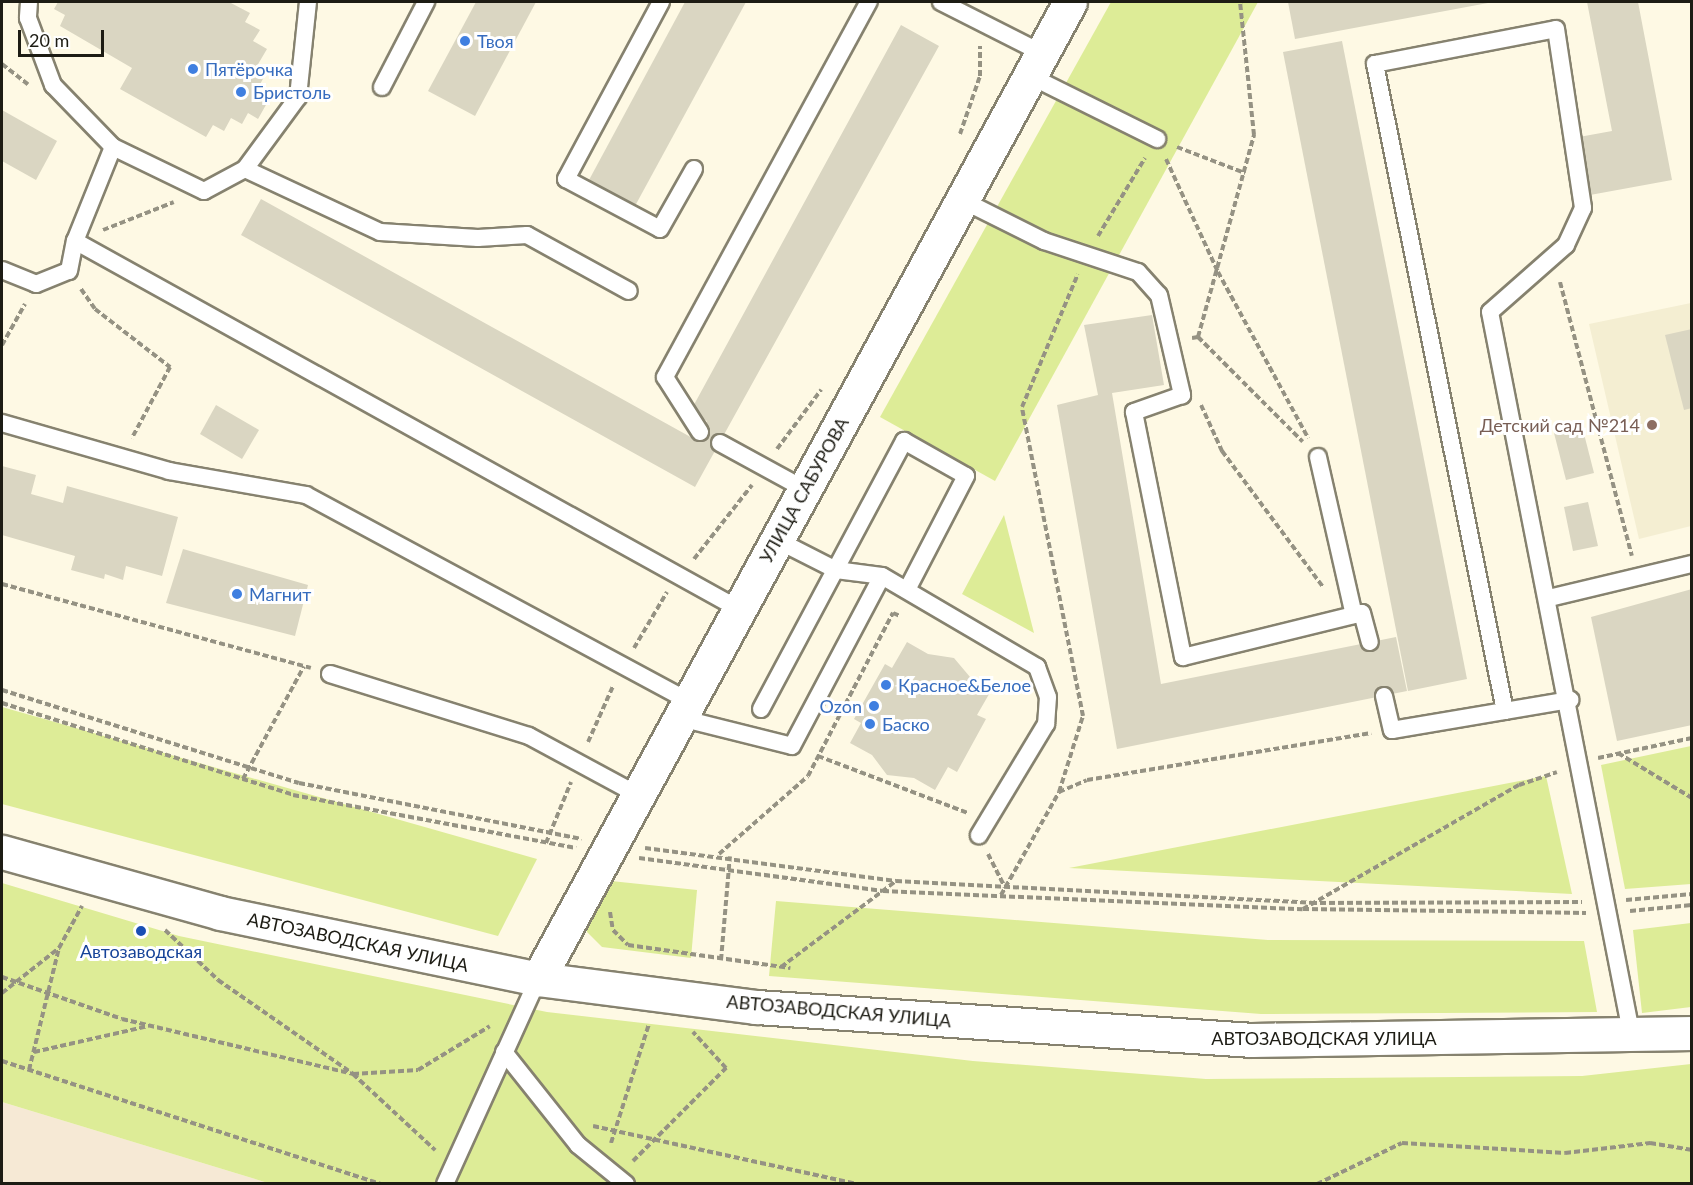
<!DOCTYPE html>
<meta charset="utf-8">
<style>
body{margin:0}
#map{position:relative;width:1693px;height:1185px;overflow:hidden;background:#fef9e4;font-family:Lato,sans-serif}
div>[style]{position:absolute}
.built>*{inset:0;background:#f4eed2}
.industrial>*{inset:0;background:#f6e9d5}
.green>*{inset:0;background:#ddec97}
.building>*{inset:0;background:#dad6c2}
.path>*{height:4px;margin-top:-2px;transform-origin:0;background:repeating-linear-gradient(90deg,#959283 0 6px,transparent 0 9px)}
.roads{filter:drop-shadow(2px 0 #86826f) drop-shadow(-2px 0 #86826f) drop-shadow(0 2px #86826f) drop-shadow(0 -2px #86826f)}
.service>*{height:16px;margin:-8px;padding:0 8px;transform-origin:8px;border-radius:8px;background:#fff}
.minor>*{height:33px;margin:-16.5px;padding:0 16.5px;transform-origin:16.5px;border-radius:16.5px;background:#fff}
.secondary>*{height:33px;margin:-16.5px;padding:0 16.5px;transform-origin:16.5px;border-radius:16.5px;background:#fff}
.dots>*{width:16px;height:16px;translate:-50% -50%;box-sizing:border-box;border:3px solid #fff;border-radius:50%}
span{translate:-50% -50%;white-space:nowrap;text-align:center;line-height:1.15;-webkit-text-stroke:6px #fff;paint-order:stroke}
.shop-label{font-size:18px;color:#366cbe}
.left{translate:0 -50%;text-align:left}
.right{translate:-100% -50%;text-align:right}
.education-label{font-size:18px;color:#785e54}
.street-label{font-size:18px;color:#1d1c14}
.transit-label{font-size:18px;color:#164399}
.frame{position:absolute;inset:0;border:3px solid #1d1c14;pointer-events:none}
.scale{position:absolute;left:18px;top:30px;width:86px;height:27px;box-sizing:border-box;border:3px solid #1d1c14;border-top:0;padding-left:8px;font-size:18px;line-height:21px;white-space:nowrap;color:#1d1c14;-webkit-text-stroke:4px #fff;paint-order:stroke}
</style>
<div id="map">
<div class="built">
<i style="clip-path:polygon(1691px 303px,1691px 526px,1639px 539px,1589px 324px)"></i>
</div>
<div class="industrial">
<i style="clip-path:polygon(2px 1102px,268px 1183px,2px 1183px)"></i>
</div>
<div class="green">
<i style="clip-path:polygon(1111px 2px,1258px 2px,995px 481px,880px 417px)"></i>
<i style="clip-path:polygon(1004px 515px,1034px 633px,962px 594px)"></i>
<i style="clip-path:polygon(2px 707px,537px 859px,498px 936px,2px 804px)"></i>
<i style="clip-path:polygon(1691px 746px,1691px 884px,1625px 889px,1601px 765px)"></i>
<i style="clip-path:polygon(1546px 776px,1572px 894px,1069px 868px)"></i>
<i style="clip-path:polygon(611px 881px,697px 890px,691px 958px,602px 947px,587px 932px,587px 911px)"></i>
<i style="clip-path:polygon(2px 883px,179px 936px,547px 1012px,973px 1061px,1206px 1079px,1582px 1076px,1691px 1064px,1691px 1183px,268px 1183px,2px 1102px)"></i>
<i style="clip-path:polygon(776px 901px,1268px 940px,1584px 941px,1597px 1012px,1261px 1014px,769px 976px)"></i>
<i style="clip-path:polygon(1691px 923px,1691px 1007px,1642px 1013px,1633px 930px)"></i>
</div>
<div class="building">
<i style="clip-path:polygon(58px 2px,229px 2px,250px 13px,245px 22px,260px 30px,253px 41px,267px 49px,254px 71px,264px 77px,258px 88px,271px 96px,258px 119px,248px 113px,242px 124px,231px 118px,224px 131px,213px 125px,206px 137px,120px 89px,132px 68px,60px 26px,65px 15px,54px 9px)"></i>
<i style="clip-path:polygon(476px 2px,536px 2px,475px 116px,428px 91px)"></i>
<i style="clip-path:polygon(685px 2px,746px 2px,635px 206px,589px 180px)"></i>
<i style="clip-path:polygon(1288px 2px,1488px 2px,1488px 3px,1295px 39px)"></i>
<i style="clip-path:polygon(1587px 2px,1638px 2px,1672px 180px,1590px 195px,1579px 137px,1612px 131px)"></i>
<i style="clip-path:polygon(901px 25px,939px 46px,695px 487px,241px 235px,261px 199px,696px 440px,707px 421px,690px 412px)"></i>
<i style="clip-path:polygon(1342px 41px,1467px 679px,1408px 691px,1283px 52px)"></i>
<i style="clip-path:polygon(2px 110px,57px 141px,36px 180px,2px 161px)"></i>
<i style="clip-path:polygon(1152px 315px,1164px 385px,1112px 393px,1161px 684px,1396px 637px,1407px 691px,1117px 749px,1057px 405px,1098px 395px,1084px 325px)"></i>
<i style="clip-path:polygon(1692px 329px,1692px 408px,1684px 410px,1665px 335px)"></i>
<i style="clip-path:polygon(216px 405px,259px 430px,242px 459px,200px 434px)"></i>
<i style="clip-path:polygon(1582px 426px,1594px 473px,1566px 480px,1554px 433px)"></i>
<i style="clip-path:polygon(2px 466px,36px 475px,31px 494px,63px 503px,67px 486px,178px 517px,162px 576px,126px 566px,123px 580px,105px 574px,104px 579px,71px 570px,75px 556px,2px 535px)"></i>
<i style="clip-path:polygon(1588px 502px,1598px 546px,1573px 551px,1564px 507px)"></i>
<i style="clip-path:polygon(183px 549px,308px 585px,295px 636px,166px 603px)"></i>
<i style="clip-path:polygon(1692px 589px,1692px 725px,1617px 741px,1591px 617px)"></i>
<i style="clip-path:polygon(907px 642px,928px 654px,954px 658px,970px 677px,992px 689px,977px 715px,986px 719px,957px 772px,948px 767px,935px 790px,914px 778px,887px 775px,872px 755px,850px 743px,861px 723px,854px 719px,885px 664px,892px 668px)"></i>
</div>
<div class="path">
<i style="left:2px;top:64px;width:33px;rotate:38deg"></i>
<i style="left:960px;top:134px;width:61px;rotate:-71deg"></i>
<i style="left:980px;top:76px;width:30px;rotate:-90deg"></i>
<i style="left:1177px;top:147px;width:73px;rotate:20.9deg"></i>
<i style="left:1166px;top:159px;width:124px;rotate:65.3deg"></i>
<i style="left:1218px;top:272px;width:189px;rotate:61.5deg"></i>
<i style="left:103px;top:230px;width:76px;rotate:-21.5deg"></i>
<i style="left:1098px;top:236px;width:91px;rotate:-58.9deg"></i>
<i style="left:1560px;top:282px;width:283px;rotate:75.3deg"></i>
<i style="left:81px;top:289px;width:24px;rotate:55deg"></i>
<i style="left:95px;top:309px;width:95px;rotate:37.7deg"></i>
<i style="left:170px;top:367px;width:81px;rotate:118.2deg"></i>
<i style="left:1198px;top:337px;width:148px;rotate:45deg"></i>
<i style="left:1192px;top:338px;width:6px;rotate:-9deg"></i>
<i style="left:1198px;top:337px;width:210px;rotate:-74.5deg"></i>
<i style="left:1254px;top:135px;width:134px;rotate:-96deg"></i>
<i style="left:2px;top:345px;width:47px;rotate:-60.7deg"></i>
<i style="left:1201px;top:405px;width:51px;rotate:65.5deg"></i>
<i style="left:1222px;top:451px;width:169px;rotate:53.4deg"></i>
<i style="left:777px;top:449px;width:74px;rotate:-53.3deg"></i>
<i style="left:694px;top:559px;width:94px;rotate:-51.9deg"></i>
<i style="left:2px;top:584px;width:320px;rotate:15.2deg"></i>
<i style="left:634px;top:648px;width:65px;rotate:-59.5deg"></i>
<i style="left:2px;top:690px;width:311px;rotate:17.4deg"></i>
<i style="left:299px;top:783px;width:288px;rotate:11.2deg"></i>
<i style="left:2px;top:703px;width:305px;rotate:17.5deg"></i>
<i style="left:293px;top:795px;width:288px;rotate:10.6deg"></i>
<i style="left:588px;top:742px;width:61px;rotate:-65.9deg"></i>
<i style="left:1618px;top:753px;width:87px;rotate:31.3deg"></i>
<i style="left:818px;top:756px;width:160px;rotate:20.8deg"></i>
<i style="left:1598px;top:758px;width:96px;rotate:-12deg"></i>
<i style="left:243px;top:779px;width:128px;rotate:-61.6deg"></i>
<i style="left:1059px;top:792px;width:80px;rotate:-72.5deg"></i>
<i style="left:1083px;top:716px;width:315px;rotate:-101.2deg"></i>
<i style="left:1022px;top:407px;width:144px;rotate:-67.2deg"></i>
<i style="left:546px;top:843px;width:66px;rotate:-67.7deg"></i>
<i style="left:645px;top:848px;width:253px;rotate:7.5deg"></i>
<i style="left:896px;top:881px;width:416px;rotate:3deg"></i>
<i style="left:1311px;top:903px;width:271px;rotate:-0.2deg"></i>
<i style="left:719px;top:854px;width:118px;rotate:-41.2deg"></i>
<i style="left:808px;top:776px;width:184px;rotate:-62.5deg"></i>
<i style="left:893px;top:613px;width:8px;rotate:23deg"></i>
<i style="left:988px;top:854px;width:37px;rotate:63deg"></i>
<i style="left:639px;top:858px;width:246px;rotate:7.7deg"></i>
<i style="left:883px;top:891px;width:420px;rotate:2.5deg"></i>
<i style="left:1303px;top:909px;width:283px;rotate:0.8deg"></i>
<i style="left:1001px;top:895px;width:118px;rotate:-60.6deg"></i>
<i style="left:1059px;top:792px;width:30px;rotate:-23deg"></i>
<i style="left:1087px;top:780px;width:288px;rotate:-9.4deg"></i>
<i style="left:1626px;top:900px;width:66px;rotate:-5.2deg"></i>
<i style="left:1303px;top:909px;width:249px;rotate:-29.9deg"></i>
<i style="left:1519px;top:785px;width:40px;rotate:-18.9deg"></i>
<i style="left:1630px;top:911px;width:62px;rotate:-5.5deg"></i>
<i style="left:610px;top:912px;width:18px;rotate:81deg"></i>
<i style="left:613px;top:930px;width:21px;rotate:45deg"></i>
<i style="left:628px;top:945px;width:164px;rotate:8.1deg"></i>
<i style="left:165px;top:930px;width:73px;rotate:43.3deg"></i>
<i style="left:218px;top:980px;width:165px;rotate:34.8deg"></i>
<i style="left:353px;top:1074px;width:112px;rotate:42.8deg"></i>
<i style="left:721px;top:960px;width:104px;rotate:-85.1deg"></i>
<i style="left:781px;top:967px;width:144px;rotate:-36.8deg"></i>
<i style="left:2px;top:977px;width:127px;rotate:19.3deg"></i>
<i style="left:122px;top:1019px;width:237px;rotate:13.4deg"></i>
<i style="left:353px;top:1074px;width:65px;rotate:-3.5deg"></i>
<i style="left:418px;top:1070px;width:84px;rotate:-31.4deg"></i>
<i style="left:2px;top:993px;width:73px;rotate:-38.3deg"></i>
<i style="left:59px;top:948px;width:48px;rotate:-61.3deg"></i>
<i style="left:34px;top:1052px;width:117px;rotate:-12.8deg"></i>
<i style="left:2px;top:1061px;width:398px;rotate:18deg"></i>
<i style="left:29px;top:1070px;width:126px;rotate:-76.2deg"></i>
<i style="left:593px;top:1126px;width:269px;rotate:12.4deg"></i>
<i style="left:611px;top:1143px;width:125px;rotate:-72.3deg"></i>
<i style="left:633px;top:1161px;width:132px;rotate:-45deg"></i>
<i style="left:726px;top:1068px;width:49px;rotate:-132.5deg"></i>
<i style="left:1317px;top:1184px;width:94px;rotate:-25.8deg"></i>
<i style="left:1402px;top:1143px;width:163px;rotate:3.5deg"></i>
<i style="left:1565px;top:1153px;width:86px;rotate:-6.7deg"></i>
<i style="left:1650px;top:1143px;width:43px;rotate:9.5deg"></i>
</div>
<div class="roads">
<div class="service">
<i style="left:29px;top:2px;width:16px;rotate:94deg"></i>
<i style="left:28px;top:18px;width:72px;rotate:69.5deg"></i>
<i style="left:53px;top:85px;width:86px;rotate:45.9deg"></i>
<i style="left:113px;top:147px;width:101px;rotate:112deg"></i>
<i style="left:661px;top:2px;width:201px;rotate:118.2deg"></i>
<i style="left:566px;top:179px;width:106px;rotate:28deg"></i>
<i style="left:660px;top:229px;width:69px;rotate:-60.5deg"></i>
<i style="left:941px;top:2px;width:113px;rotate:26.8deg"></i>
<i style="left:1030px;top:76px;width:142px;rotate:26.4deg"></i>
<i style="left:382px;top:87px;width:96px;rotate:-62.6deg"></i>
<i style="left:113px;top:147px;width:101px;rotate:25.8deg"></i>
<i style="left:204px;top:191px;width:47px;rotate:-28.2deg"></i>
<i style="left:245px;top:169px;width:89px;rotate:-53.6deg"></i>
<i style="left:298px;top:97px;width:96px;rotate:-84deg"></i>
<i style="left:245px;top:169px;width:149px;rotate:25deg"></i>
<i style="left:380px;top:232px;width:98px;rotate:3.5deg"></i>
<i style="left:478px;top:238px;width:49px;rotate:-3.5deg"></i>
<i style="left:527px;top:235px;width:116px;rotate:28.8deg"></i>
<i style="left:962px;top:200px;width:92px;rotate:26.6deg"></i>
<i style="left:1044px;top:241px;width:99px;rotate:18.3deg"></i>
<i style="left:1138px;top:272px;width:31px;rotate:48deg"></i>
<i style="left:1159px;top:295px;width:103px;rotate:77deg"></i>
<i style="left:1182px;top:395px;width:51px;rotate:160.5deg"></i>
<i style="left:1134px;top:412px;width:250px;rotate:78.7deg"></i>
<i style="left:1183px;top:657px;width:184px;rotate:-13.8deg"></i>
<i style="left:1362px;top:613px;width:30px;rotate:75deg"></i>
<i style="left:2px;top:270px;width:37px;rotate:22deg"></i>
<i style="left:36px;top:284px;width:35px;rotate:-22deg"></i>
<i style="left:69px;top:271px;width:31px;rotate:-79deg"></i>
<i style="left:75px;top:241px;width:759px;rotate:29deg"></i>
<i style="left:2px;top:423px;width:174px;rotate:16deg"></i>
<i style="left:169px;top:471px;width:139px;rotate:9.9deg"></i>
<i style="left:306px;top:495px;width:435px;rotate:28.3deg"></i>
<i style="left:700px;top:432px;width:65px;rotate:-122.5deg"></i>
<i style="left:665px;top:377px;width:427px;rotate:-61.5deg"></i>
<i style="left:720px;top:443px;width:96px;rotate:28.7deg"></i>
<i style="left:1318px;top:457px;width:162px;rotate:77.2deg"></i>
<i style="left:777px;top:540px;width:66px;rotate:27deg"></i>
<i style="left:836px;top:570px;width:46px;rotate:7.4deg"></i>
<i style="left:1549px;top:598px;width:147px;rotate:-13.4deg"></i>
<i style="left:330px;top:674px;width:208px;rotate:17.3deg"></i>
<i style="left:529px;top:736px;width:124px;rotate:28.4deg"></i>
<i style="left:1384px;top:696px;width:35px;rotate:77deg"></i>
<i style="left:1392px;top:730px;width:181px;rotate:-9.6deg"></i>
<i style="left:761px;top:709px;width:304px;rotate:-61.9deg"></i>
<i style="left:904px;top:441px;width:71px;rotate:29.4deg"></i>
<i style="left:966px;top:476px;width:128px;rotate:117.4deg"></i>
<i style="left:1505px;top:711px;width:660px;rotate:-101.36deg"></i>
<i style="left:1375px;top:64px;width:184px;rotate:-10.9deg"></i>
<i style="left:1556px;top:29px;width:181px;rotate:81.4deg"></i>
<i style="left:1583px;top:208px;width:41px;rotate:114.7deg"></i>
<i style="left:1566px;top:245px;width:101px;rotate:138.6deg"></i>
<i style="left:1490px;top:312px;width:739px;rotate:78.92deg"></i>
<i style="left:680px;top:718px;width:115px;rotate:14deg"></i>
<i style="left:792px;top:746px;width:192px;rotate:-62.1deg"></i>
<i style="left:882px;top:576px;width:180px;rotate:30.4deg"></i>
<i style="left:1037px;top:667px;width:32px;rotate:70deg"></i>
<i style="left:1048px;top:697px;width:27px;rotate:94deg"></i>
<i style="left:1046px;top:724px;width:130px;rotate:121.1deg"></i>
<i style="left:504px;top:1052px;width:119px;rotate:51.5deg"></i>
<i style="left:578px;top:1145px;width:62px;rotate:39.1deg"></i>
<i style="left:445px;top:1184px;width:225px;rotate:-65.6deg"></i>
</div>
<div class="minor">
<i style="left:538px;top:979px;width:1112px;rotate:-61.43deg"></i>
</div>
<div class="secondary">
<i style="left:2px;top:852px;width:226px;rotate:15.6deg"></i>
<i style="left:220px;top:913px;width:325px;rotate:11.7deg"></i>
<i style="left:538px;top:979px;width:220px;rotate:7.3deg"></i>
<i style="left:756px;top:1007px;width:497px;rotate:3.8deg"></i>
<i style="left:1252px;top:1040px;width:440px;rotate:-0.9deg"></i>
</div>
</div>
<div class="dots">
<i style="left:465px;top:41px;background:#3f7fe0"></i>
<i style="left:193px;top:69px;background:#3f7fe0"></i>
<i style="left:241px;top:92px;background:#3f7fe0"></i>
<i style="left:1652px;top:425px;background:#8d6e63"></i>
<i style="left:237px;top:594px;background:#3f7fe0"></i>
<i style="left:886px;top:685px;background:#3f7fe0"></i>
<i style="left:874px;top:706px;background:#3f7fe0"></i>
<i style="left:870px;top:724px;background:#3f7fe0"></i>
<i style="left:141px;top:931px;background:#1a4fb4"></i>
</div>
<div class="shop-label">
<span class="left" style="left:477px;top:41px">Твоя</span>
<span class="left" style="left:205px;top:69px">Пятёрочка</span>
<span class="left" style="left:253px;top:92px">Бристоль</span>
<span class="left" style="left:249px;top:594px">Магнит</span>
<span class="left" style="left:898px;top:685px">Красное&amp;Белое</span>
<span class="right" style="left:862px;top:706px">Ozon</span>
<span class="left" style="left:882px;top:724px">Баско</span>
</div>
<div class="education-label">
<span class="right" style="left:1640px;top:425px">Детский сад №214</span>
</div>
<div class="street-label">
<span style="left:804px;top:490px;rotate:-61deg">УЛИЦА САБУРОВА</span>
<span style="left:358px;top:942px;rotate:12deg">АВТОЗАВОДСКАЯ УЛИЦА</span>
<span style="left:839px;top:1011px;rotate:5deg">АВТОЗАВОДСКАЯ УЛИЦА</span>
<span style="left:1324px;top:1038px">АВТОЗАВОДСКАЯ УЛИЦА</span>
</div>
<div class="transit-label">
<span style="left:141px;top:951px">Автозаводская</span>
</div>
<div class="frame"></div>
<div class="scale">20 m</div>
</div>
